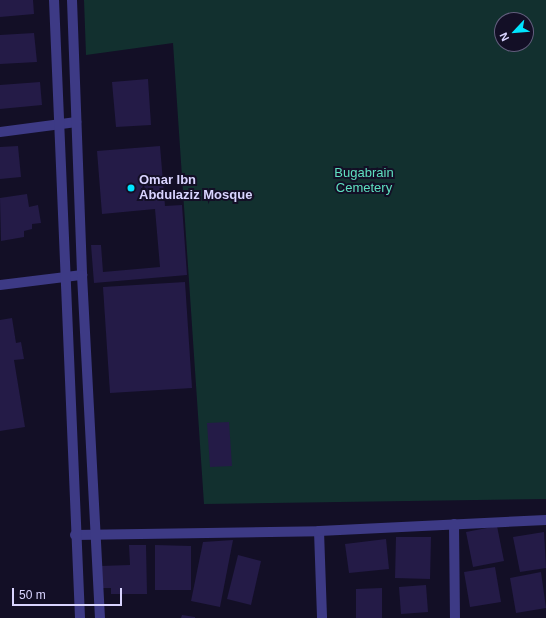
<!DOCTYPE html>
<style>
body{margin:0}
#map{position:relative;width:546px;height:618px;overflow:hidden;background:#130f26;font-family:Arial,sans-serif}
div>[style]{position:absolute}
.green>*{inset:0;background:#12302f}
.building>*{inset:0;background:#241b47}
.minor>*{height:10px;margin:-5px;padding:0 5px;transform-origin:5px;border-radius:5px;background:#3d3a85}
.tertiary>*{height:10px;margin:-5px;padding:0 5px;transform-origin:5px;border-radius:5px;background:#3d3a85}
.dots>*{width:11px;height:11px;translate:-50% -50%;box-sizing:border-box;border:2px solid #130f26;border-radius:50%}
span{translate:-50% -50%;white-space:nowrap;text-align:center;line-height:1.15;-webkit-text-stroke:4px #130f26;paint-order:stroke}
.park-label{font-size:13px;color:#5fe0c0}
.poi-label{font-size:13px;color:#d9d4ff;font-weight:700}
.left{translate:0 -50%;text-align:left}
.north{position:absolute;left:494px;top:12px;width:40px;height:40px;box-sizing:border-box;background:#130f26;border:1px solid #625e7d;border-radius:50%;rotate:244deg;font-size:11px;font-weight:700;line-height:16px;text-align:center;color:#d9d4ff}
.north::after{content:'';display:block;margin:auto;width:14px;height:18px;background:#00e5ff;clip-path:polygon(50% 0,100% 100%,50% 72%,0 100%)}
.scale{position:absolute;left:12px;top:588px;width:110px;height:18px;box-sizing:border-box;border:2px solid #d9d4ff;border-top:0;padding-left:5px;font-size:12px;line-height:14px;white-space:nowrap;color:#d9d4ff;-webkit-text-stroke:3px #130f26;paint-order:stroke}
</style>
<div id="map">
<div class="green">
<i style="clip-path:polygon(evenodd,84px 0,546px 0,546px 499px,204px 504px,173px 43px,86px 55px,84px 0,502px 20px,526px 20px,526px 44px,502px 44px,502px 20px)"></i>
</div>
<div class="building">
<i style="clip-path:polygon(0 0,33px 0,34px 14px,0 17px)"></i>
<i style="clip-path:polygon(34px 33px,37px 62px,0 64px,0 35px)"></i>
<i style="clip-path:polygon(148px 79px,151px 125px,116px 127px,112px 82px)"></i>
<i style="clip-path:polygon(40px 82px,42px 105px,0 109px,0 85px)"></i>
<i style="clip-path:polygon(18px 146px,21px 177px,0 179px,0 147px)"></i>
<i style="clip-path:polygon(160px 146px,165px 206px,182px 205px,187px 275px,94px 283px,91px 245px,101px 245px,103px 272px,160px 267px,155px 209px,102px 214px,97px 151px)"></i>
<i style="clip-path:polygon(27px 194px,29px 207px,38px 205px,41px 223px,32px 224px,32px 229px,24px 231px,24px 237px,1px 241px,0 198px)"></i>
<i style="clip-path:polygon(185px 282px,192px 388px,110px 393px,103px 287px)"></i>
<i style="clip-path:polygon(12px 318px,16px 343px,21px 342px,24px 359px,14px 360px,25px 427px,0 431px,0 320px)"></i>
<i style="clip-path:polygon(229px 422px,232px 466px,210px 467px,207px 423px)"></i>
<i style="clip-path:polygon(497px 526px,504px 561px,473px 567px,466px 532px)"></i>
<i style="clip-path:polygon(544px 532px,546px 568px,520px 572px,513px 537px)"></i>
<i style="clip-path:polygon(396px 537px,431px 537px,430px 579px,395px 578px)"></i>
<i style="clip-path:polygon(386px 539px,389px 569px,349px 573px,345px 544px)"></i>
<i style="clip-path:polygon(233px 540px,220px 607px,191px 601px,203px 542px)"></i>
<i style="clip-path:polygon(129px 545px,146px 545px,147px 594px,111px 594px,111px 588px,101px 588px,100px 566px,130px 565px)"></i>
<i style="clip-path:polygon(155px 545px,191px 546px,191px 590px,155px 590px)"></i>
<i style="clip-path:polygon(238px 555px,261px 561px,251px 605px,227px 599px)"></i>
<i style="clip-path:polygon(495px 567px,501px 602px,470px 607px,464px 572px)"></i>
<i style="clip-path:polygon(541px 572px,546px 608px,516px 613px,510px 578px)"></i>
<i style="clip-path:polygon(426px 585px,428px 612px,401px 614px,399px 587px)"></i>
<i style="clip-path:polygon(382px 588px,382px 618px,356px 618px,356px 589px)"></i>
<i style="clip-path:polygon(182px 615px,195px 617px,195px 618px,181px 618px)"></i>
</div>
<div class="minor">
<i style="left:0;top:132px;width:77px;rotate:-7.5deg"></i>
<i style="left:0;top:285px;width:83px;rotate:-7deg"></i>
<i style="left:454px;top:524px;width:94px;rotate:89.4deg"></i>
<i style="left:319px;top:531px;width:87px;rotate:88deg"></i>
<i style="left:75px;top:535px;width:244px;rotate:-0.9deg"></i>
<i style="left:319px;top:531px;width:227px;rotate:-2.8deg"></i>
</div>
<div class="tertiary">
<i style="left:54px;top:0;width:619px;rotate:87.59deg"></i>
<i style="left:72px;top:0;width:275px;rotate:87.9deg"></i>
<i style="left:82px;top:275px;width:343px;rotate:87deg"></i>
</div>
<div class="dots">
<i style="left:131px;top:188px;background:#00e5ff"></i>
</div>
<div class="park-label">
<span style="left:364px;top:181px">Bugabrain<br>Cemetery</span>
</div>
<div class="poi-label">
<span class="left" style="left:139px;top:188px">Omar Ibn<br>Abdulaziz Mosque</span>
</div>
<div class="north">N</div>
<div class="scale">50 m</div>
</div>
